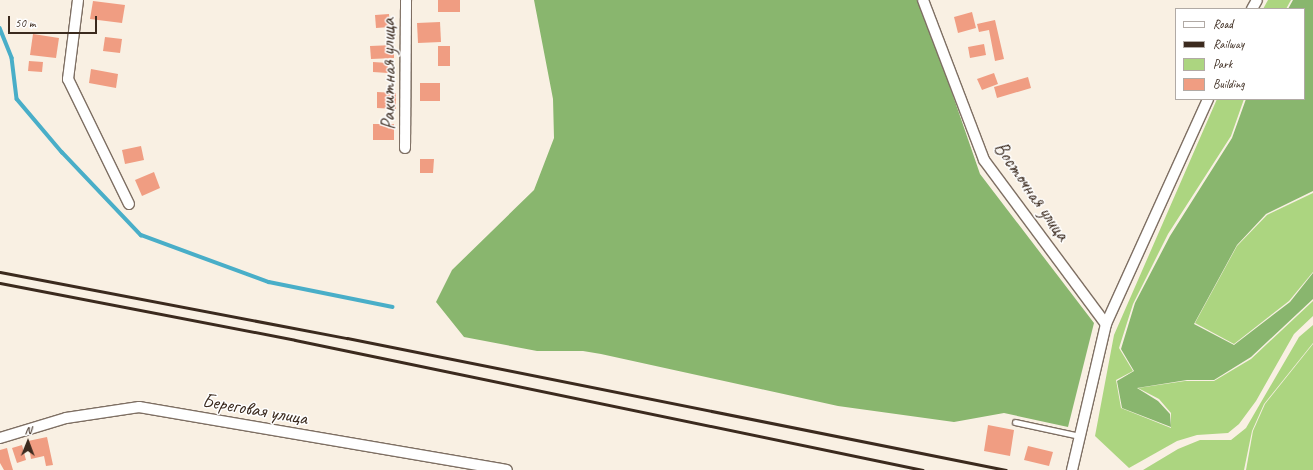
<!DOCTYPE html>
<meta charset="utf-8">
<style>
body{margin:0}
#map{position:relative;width:1313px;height:470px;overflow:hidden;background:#f9f0e3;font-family:Caveat,sans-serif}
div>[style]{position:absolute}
.green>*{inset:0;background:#acd580}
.forest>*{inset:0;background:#89b66e}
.stream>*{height:3.5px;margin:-1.75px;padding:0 1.75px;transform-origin:1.75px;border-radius:1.75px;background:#49aec8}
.building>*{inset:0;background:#f09d82}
.roads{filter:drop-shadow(1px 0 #7e6f63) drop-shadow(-1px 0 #7e6f63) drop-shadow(0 1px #7e6f63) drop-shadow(0 -1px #7e6f63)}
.lane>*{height:5px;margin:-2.5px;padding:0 2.5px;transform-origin:2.5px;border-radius:2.5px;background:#fff}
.street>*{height:10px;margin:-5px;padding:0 5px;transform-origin:5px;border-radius:5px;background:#fff}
.rail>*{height:3px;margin:-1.5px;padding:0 1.5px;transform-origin:1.5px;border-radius:1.5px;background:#3b2a1e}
span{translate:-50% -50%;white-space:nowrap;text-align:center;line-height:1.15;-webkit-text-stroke:3px #fff;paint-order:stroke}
.street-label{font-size:20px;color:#3b2a1e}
.legend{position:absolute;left:1175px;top:8px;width:130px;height:92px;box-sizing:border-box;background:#fff;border:1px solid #b1aaa5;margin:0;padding:5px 7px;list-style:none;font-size:12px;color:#3b2a1e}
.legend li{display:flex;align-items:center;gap:8px;height:20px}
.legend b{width:20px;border:1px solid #b1aaa5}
.north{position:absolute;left:8px;top:422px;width:40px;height:40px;-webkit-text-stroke:3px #fff;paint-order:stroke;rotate:1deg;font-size:11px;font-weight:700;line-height:16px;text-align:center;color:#3b2a1e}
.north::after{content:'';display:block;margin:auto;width:14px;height:18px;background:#3b2a1e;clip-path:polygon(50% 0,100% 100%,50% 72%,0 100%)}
.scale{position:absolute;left:8px;top:16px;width:89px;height:18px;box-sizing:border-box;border:2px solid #3b2a1e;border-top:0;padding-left:5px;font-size:12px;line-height:14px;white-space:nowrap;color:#3b2a1e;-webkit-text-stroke:3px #fff;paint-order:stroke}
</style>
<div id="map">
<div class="green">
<i style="clip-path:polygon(1268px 0,1291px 0,1286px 9px,1263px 9px)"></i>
<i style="clip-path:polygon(1217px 99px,1244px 99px,1231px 136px,1168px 234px,1133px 304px,1119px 348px,1133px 371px,1116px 380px,1121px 408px,1171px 428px,1171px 413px,1159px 399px,1138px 388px,1185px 381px,1214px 381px,1251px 359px,1313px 301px,1313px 316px,1294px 334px,1256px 401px,1239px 424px,1228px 433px,1197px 435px,1177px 441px,1129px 468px,1095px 436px,1114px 335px)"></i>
<i style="clip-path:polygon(1313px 193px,1313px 272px,1289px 301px,1234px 344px,1195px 323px,1237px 246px,1267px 215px)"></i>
<i style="clip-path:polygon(1313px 325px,1313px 343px,1264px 404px,1252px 431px,1244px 470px,1143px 470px,1178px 449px,1200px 440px,1231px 440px,1246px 428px,1299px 337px)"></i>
<i style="clip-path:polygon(1313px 344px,1313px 470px,1246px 470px,1253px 431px,1265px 404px)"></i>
</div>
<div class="forest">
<i style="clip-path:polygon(534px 0,920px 0,980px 174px,1094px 323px,1068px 427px,1004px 413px,954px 422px,838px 406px,601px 354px,583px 351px,537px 351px,464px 337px,436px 302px,452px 270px,534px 190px,554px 138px,553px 99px)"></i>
<i style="clip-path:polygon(1293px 0,1313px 0,1313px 191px,1266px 214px,1237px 245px,1194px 324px,1234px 345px,1290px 302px,1313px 273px,1313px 299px,1251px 357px,1214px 380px,1187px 380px,1137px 388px,1158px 401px,1170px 414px,1171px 427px,1122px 408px,1117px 381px,1134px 371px,1121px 349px,1135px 303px,1170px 236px,1232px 138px,1246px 99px,1304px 99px,1304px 9px,1288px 9px)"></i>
</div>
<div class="stream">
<i style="left:0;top:28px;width:32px;rotate:68deg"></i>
<i style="left:12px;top:58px;width:41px;rotate:83deg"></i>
<i style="left:17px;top:99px;width:70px;rotate:49.7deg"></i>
<i style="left:62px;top:152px;width:115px;rotate:46.4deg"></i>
<i style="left:141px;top:235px;width:136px;rotate:20.2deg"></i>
<i style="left:269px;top:282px;width:126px;rotate:11.4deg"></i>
</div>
<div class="building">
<i style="clip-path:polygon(438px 0,460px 0,460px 12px,438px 12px)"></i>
<i style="clip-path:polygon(93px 1px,125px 5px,122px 23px,90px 19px)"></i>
<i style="clip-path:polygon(972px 12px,976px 28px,958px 33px,954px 17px)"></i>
<i style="clip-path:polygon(389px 14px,390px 27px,376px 28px,375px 15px)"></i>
<i style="clip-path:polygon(995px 20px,1004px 59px,995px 61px,989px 30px,979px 32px,977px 24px)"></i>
<i style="clip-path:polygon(440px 22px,441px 42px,418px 43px,417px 23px)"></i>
<i style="clip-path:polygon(33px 34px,59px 38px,56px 58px,30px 55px)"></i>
<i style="clip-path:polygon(105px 37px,122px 39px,120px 53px,103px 51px)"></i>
<i style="clip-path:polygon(984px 44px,986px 55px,970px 58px,968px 47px)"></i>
<i style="clip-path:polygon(394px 45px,394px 58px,371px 59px,370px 46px)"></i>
<i style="clip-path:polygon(438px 46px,450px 46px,450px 66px,438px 66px)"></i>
<i style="clip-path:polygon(29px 61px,43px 62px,42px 72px,28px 71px)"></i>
<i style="clip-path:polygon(373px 62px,388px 63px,388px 73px,373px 72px)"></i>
<i style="clip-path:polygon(91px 69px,118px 74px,116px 88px,89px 83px)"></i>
<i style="clip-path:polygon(994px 73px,998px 84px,982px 90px,977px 79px)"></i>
<i style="clip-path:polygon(1028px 77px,1031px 88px,997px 98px,994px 87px)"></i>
<i style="clip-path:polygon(420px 83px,440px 83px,440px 101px,420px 101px)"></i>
<i style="clip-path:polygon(377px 92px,396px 93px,396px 109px,377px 108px)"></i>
<i style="clip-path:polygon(373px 124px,394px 124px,394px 140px,373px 140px)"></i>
<i style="clip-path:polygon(141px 146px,144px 160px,125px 164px,122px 150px)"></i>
<i style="clip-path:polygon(420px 159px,434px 159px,433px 173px,420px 173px)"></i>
<i style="clip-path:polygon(154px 172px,160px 188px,142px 196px,135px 180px)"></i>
<i style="clip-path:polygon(988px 425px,1014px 430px,1010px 456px,984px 451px)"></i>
<i style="clip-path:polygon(47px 437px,53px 465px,46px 466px,44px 456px,31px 459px,28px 441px)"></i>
<i style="clip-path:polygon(22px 445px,26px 460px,17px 463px,12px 448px)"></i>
<i style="clip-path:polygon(1028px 446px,1053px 452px,1049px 466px,1024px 460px)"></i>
<i style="clip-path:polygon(7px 448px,10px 460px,13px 470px,4px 470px,0 463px,0 450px)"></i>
</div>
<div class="roads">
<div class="lane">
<i style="left:1015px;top:422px;width:66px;rotate:12.2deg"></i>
</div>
<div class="street">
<i style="left:78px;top:0;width:80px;rotate:97.2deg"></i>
<i style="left:68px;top:79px;width:139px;rotate:64deg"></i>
<i style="left:923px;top:0;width:171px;rotate:69.1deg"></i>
<i style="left:984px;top:160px;width:204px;rotate:53.4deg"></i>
<i style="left:1252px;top:9px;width:10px;rotate:-61deg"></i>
<i style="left:405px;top:148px;width:148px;rotate:-89.6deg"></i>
<i style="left:0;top:438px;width:69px;rotate:-16.9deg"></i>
<i style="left:66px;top:418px;width:74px;rotate:-8.6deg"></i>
<i style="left:139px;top:407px;width:373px;rotate:9.7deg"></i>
<i style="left:1072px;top:470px;width:150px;rotate:-76.9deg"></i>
<i style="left:1106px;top:324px;width:247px;rotate:-65.6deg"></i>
</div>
</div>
<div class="rail">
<i style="left:0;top:272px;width:353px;rotate:10.8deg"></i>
<i style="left:347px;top:338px;width:672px;rotate:11.33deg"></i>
<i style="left:0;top:283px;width:300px;rotate:10.9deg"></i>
<i style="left:295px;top:340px;width:641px;rotate:11.7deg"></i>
</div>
<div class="street-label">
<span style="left:388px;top:74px;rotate:-90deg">Ракитная улица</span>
<span style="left:1032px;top:191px;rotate:55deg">Восточная улица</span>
<span style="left:255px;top:409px;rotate:10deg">Береговая улица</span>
</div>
<ul class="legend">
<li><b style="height:5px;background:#fff"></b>Road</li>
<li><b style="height:5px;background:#3b2a1e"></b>Railway</li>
<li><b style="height:11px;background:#acd580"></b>Park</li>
<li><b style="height:11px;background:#f09d82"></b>Building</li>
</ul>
<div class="north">N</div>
<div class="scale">50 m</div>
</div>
